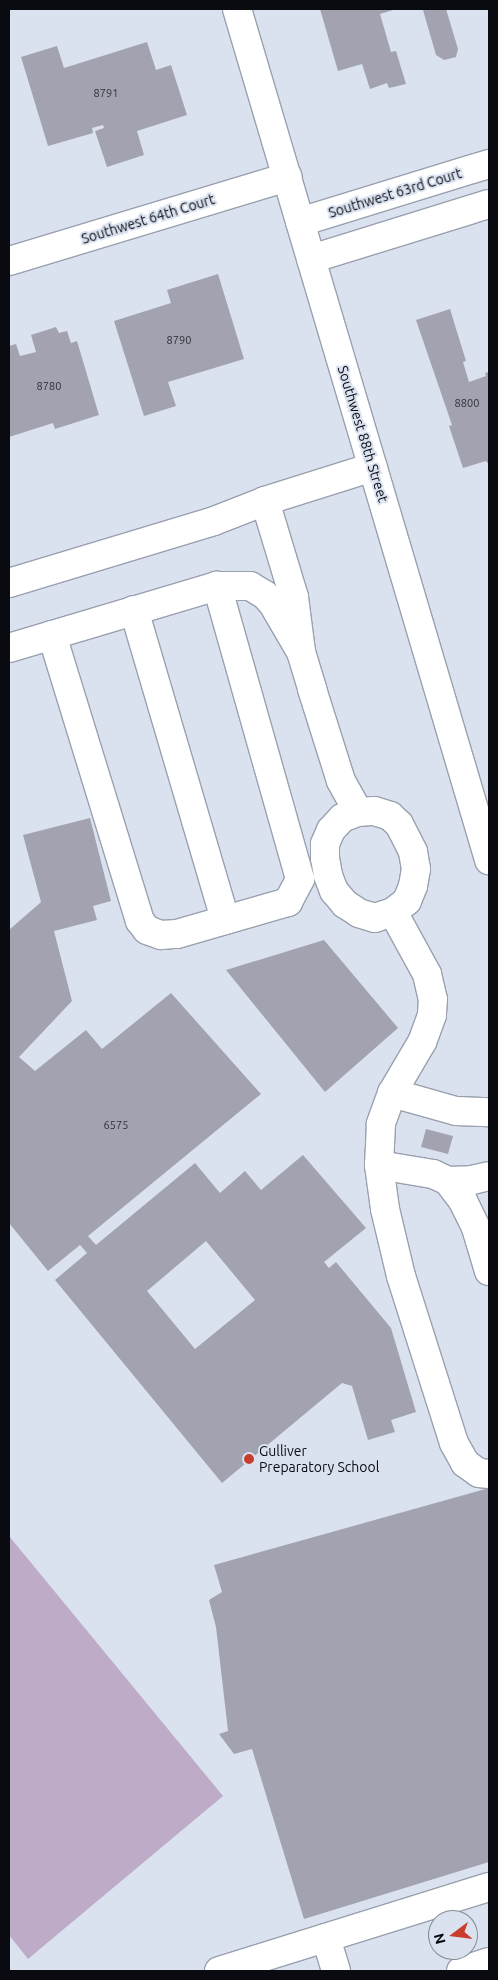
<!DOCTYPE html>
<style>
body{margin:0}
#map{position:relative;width:498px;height:1980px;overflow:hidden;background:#dae2f0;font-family:Ubuntu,sans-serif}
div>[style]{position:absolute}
.green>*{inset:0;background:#bdabc7}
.building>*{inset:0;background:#a3a2b1}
.roads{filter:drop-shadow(1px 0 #99a0ae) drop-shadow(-1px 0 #99a0ae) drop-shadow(0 1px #99a0ae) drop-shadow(0 -1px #99a0ae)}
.minor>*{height:28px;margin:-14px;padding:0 14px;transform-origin:14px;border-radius:14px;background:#fff}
.dots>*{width:14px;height:14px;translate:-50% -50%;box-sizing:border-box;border:2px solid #dae2f0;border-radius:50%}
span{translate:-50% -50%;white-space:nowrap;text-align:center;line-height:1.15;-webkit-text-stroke:4px #dae2f0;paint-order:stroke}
.number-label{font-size:11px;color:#303138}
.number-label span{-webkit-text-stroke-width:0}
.street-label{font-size:14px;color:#090b10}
.poi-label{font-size:14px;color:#090b10}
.left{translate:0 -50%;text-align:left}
.frame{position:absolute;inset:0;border:10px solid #090b10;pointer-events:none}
.north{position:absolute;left:428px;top:1910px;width:50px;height:50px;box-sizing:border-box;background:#dae2f0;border:1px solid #868c96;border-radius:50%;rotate:255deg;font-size:14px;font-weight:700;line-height:20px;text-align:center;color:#090b10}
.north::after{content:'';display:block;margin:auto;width:18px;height:22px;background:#c93d2c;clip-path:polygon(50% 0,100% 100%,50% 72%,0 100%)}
</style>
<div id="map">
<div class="green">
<i style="clip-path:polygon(9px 1536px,223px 1796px,28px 1959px,9px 1935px)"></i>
</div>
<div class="building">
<i style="clip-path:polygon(320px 9px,396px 9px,380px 14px,391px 52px,396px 51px,406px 84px,389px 88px,387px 83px,370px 89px,362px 64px,338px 71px)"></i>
<i style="clip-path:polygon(427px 9px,446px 9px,458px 49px,456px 57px,444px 60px,436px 55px,423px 10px)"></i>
<i style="clip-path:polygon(147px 42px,156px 70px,171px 65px,187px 115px,137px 131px,144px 155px,107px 167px,95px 131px,104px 128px,103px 125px,92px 128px,93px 133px,48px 146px,21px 57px,57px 46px,64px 68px)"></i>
<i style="clip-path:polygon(218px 274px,244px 359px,168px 382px,176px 406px,144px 416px,114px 321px,171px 303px,167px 290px)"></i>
<i style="clip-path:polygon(450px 309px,466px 361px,463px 362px,469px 382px,486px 376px,485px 373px,489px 372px,489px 462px,487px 463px,486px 461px,463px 468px,449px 426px,452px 425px,416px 320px)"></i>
<i style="clip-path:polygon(56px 327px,59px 333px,67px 331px,71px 343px,77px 341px,99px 415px,55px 429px,53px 423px,9px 437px,9px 346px,16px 344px,20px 356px,36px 352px,31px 335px)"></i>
<i style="clip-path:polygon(evenodd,90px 818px,111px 901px,93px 906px,97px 920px,54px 931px,72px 1001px,19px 1057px,35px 1071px,86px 1030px,102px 1049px,171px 993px,261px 1094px,88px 1236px,96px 1245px,195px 1163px,220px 1193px,245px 1171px,261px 1190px,303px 1155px,366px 1228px,324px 1262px,329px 1268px,336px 1262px,391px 1328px,416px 1412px,391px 1420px,395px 1432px,368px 1440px,352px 1386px,342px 1383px,222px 1483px,55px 1280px,87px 1253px,80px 1245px,48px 1271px,9px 1223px,9px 930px,41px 902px,23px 835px,90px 818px,206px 1241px,255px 1300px,195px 1349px,147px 1291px,206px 1241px)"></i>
<i style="clip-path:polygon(324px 940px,398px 1028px,325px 1092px,226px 970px)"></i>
<i style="clip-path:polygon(426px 1129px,453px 1136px,448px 1154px,421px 1147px)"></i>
<i style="clip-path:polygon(489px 1488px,489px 1862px,304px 1919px,252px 1749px,234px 1754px,219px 1734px,228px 1731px,216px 1627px,209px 1600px,222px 1592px,214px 1565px)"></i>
</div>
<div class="roads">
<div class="minor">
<i style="left:237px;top:9px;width:888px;rotate:73.5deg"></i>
<i style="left:300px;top:222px;width:198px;rotate:-17.1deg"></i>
<i style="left:311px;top:259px;width:186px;rotate:-17.2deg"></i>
<i style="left:9px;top:261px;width:291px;rotate:-16.8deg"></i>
<i style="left:265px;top:501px;width:100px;rotate:73.2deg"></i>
<i style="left:294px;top:597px;width:55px;rotate:82.7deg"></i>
<i style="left:301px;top:652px;width:39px;rotate:73deg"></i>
<i style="left:312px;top:689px;width:96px;rotate:72.5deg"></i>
<i style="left:341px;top:781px;width:35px;rotate:61deg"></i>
<i style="left:9px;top:583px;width:214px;rotate:-16.8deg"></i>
<i style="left:214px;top:521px;width:55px;rotate:-21.4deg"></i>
<i style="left:265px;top:501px;width:113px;rotate:-17.5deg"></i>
<i style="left:134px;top:610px;width:323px;rotate:73.6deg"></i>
<i style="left:52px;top:635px;width:299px;rotate:72.9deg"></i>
<i style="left:140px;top:921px;width:11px;rotate:52deg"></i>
<i style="left:147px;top:930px;width:15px;rotate:20deg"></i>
<i style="left:161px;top:935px;width:16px;rotate:-4deg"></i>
<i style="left:177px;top:934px;width:116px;rotate:-16.1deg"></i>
<i style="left:288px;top:902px;width:26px;rotate:-62deg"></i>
<i style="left:300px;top:879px;width:305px;rotate:-105.8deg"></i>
<i style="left:9px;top:648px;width:217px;rotate:-16.6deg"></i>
<i style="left:217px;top:586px;width:33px"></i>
<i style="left:250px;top:586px;width:17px;rotate:31deg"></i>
<i style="left:265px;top:595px;width:12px;rotate:48deg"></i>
<i style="left:273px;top:604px;width:56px;rotate:59.7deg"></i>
<i style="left:374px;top:811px;width:17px;rotate:17deg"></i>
<i style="left:390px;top:816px;width:12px;rotate:42deg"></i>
<i style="left:399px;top:824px;width:31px;rotate:63deg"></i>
<i style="left:413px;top:852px;width:17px;rotate:80deg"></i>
<i style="left:416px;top:869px;width:17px;rotate:100deg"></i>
<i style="left:413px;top:886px;width:16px;rotate:112deg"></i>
<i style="left:407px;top:901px;width:18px;rotate:142deg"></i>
<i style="left:393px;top:912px;width:19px;rotate:162deg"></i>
<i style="left:375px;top:918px;width:17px;rotate:-163deg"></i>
<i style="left:359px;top:913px;width:17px;rotate:-147deg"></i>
<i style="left:345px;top:904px;width:17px;rotate:-130deg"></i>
<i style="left:334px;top:891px;width:17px;rotate:-111deg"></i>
<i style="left:328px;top:875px;width:17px;rotate:-100deg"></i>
<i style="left:325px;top:858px;width:14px;rotate:-90deg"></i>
<i style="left:325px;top:844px;width:15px;rotate:-67deg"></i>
<i style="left:331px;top:830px;width:16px;rotate:-47deg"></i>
<i style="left:342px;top:818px;width:17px;rotate:-21deg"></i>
<i style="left:358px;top:812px;width:16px;rotate:-4deg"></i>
<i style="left:393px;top:912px;width:71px;rotate:61.3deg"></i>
<i style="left:427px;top:974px;width:26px;rotate:77deg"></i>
<i style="left:433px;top:999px;width:16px;rotate:94deg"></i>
<i style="left:432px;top:1015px;width:29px;rotate:110deg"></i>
<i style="left:422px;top:1042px;width:59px;rotate:120.5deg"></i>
<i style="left:392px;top:1093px;width:33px;rotate:110deg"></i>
<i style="left:381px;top:1124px;width:41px;rotate:92.8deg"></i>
<i style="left:379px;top:1165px;width:44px;rotate:82.2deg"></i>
<i style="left:385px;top:1209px;width:69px;rotate:76.6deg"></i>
<i style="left:401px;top:1276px;width:175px;rotate:72.4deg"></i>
<i style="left:454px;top:1443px;width:23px;rotate:61deg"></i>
<i style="left:465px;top:1463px;width:17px;rotate:36deg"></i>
<i style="left:479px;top:1473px;width:10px;rotate:6deg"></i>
<i style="left:392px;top:1093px;width:66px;rotate:15.7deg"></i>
<i style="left:456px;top:1111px;width:33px;rotate:2deg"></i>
<i style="left:379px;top:1165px;width:55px;rotate:9.5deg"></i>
<i style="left:433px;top:1174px;width:17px;rotate:25deg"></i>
<i style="left:448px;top:1181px;width:25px;rotate:53deg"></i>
<i style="left:463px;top:1201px;width:30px;rotate:64deg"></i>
<i style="left:476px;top:1228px;width:45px;rotate:73.2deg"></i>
<i style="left:448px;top:1181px;width:24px;rotate:-2deg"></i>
<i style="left:472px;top:1180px;width:17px;rotate:-13deg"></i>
<i style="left:326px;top:1938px;width:34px;rotate:73deg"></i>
<i style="left:219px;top:1971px;width:283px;rotate:-17.3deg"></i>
<i style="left:461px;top:1971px;width:29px;rotate:-18deg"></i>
</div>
</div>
<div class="dots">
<i style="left:249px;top:1459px;background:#c93d2c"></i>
</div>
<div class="number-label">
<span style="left:106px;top:93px">8791</span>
<span style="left:179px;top:340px">8790</span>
<span style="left:49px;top:386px">8780</span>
<span style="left:467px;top:403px">8800</span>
<span style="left:116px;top:1125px">6575</span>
</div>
<div class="street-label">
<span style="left:395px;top:193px;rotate:-17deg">Southwest 63rd Court</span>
<span style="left:148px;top:219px;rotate:-17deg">Southwest 64th Court</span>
<span style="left:363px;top:434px;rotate:73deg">Southwest 88th Street</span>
</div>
<div class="poi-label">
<span class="left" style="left:259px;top:1459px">Gulliver<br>Preparatory School</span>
</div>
<div class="frame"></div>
<div class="north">N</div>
</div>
